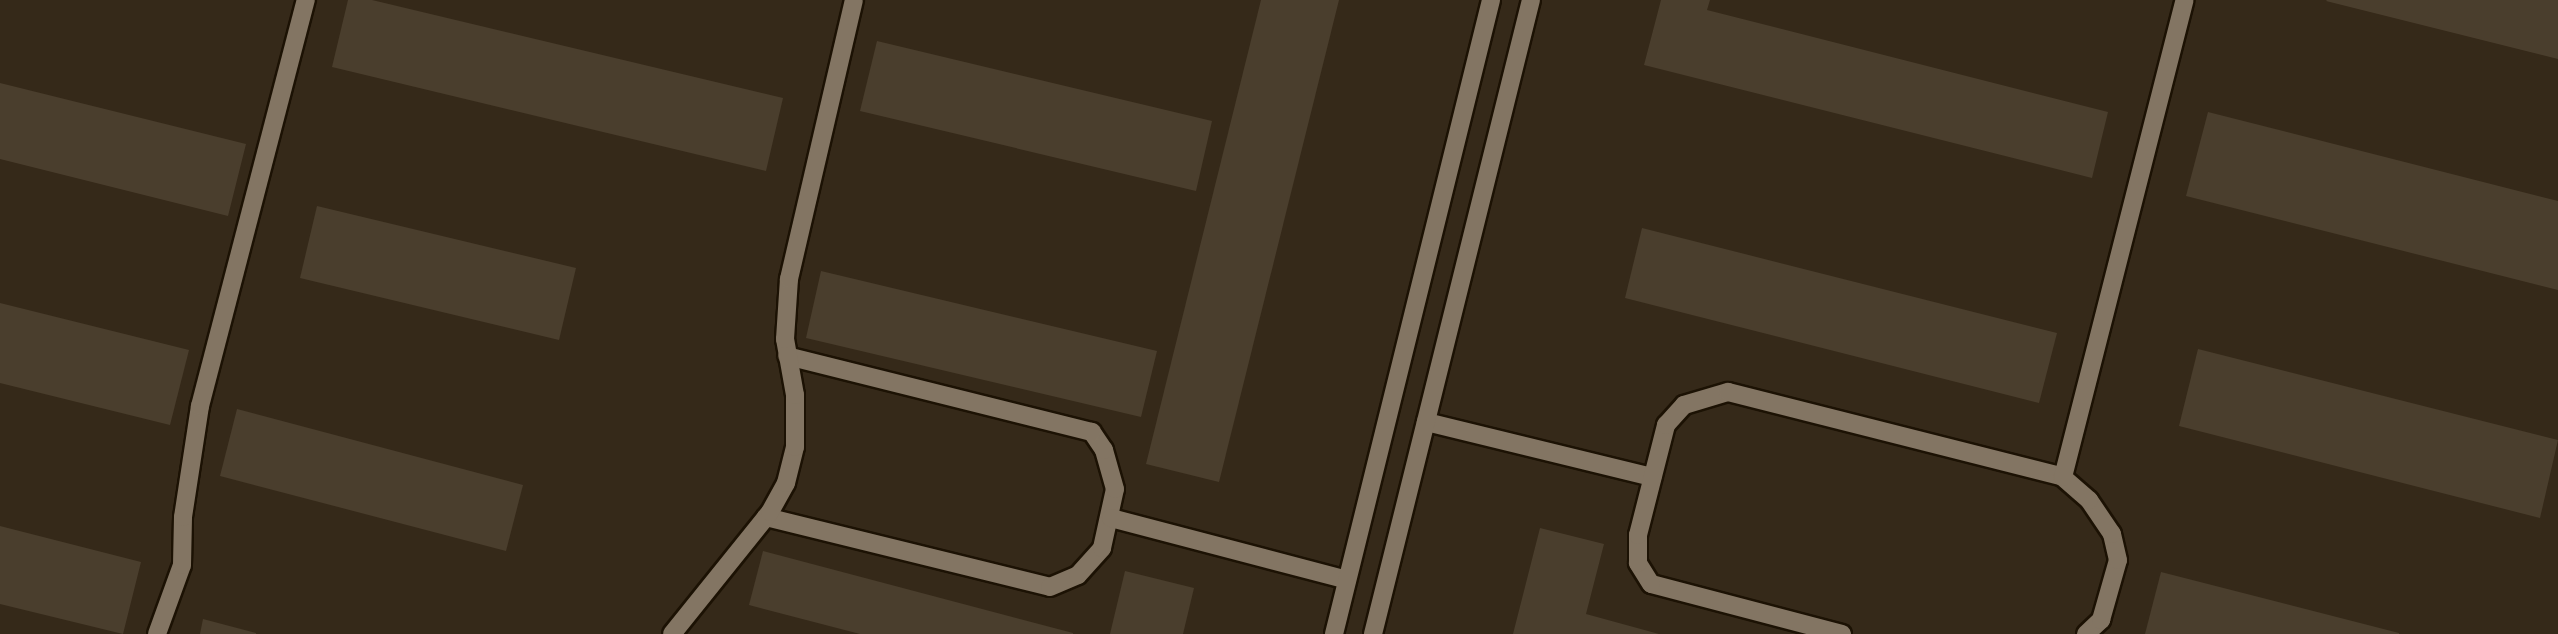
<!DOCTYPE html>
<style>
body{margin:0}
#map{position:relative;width:2558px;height:634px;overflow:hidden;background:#352919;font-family:Signika,sans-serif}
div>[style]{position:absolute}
.building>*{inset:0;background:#4a3e2d}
.roads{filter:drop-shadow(2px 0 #1c1204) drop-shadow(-2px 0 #1c1204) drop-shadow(0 2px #1c1204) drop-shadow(0 -2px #1c1204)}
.service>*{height:18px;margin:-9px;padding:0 9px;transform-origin:9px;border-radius:9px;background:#837563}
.tertiary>*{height:18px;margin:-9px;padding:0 9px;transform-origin:9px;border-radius:9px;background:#837563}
span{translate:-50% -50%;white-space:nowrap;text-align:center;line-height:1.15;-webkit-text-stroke:5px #18130c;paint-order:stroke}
</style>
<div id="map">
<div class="building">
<i style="clip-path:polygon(348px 0,372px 0,783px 98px,766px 171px,332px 67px)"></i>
<i style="clip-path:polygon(1261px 0,1339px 0,1219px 482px,1146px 464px)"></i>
<i style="clip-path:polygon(1661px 0,1710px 0,1707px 10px,2108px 112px,2092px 178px,1644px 65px)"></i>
<i style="clip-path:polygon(2558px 0,2558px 59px,2326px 1px,2327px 0)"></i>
<i style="clip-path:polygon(877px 41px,1212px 121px,1196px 191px,860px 111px)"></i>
<i style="clip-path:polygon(0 83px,246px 144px,228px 216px,0 159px)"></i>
<i style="clip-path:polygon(2208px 112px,2558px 201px,2558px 290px,2186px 196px)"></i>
<i style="clip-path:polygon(317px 206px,576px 268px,559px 340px,300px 278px)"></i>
<i style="clip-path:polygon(1642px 228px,2057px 333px,2039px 403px,1625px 298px)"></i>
<i style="clip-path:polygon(821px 271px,1157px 351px,1141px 417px,806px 338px)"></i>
<i style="clip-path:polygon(0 303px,189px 350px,170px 425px,0 383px)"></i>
<i style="clip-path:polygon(2198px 349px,2558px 440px,2540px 518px,2179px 426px)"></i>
<i style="clip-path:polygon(237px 409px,523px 485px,506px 551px,220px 476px)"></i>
<i style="clip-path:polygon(0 526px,141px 562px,123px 634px,0 604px)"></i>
<i style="clip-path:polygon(1540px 528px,1604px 544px,1586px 614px,1659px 634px,1513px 634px)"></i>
<i style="clip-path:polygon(763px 551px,1073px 633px,1073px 634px,860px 634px,749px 605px)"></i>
<i style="clip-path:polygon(1125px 571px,1194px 588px,1183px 634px,1110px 634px)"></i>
<i style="clip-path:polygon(2161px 572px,2399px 633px,2399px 634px,2145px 634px)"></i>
<i style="clip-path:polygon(203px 619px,256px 633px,256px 634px,200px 634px)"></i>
</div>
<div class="roads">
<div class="service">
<i style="left:1426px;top:422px;width:233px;rotate:13.7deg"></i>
<i style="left:766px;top:517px;width:292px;rotate:13.8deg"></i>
<i style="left:1050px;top:587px;width:30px;rotate:-23deg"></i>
<i style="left:1078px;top:575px;width:36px;rotate:-48deg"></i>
<i style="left:1102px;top:548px;width:60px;rotate:-77.6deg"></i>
<i style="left:1115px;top:489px;width:41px;rotate:-105.8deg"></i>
<i style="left:1104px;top:450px;width:22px;rotate:-124deg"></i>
<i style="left:1092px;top:432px;width:314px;rotate:-166deg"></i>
<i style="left:1111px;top:518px;width:244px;rotate:14.7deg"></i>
<i style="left:157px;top:634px;width:73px;rotate:-70.1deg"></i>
<i style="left:182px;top:565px;width:48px;rotate:-88.8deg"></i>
<i style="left:183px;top:517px;width:112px;rotate:-81.3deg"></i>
<i style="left:200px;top:406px;width:420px;rotate:-75.4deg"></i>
<i style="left:672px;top:634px;width:156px;rotate:-51.2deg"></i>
<i style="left:770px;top:512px;width:33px;rotate:-61deg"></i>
<i style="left:786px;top:483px;width:37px;rotate:-76deg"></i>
<i style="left:795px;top:447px;width:52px;rotate:-90deg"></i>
<i style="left:795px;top:395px;width:57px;rotate:-100.1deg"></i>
<i style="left:785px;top:339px;width:60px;rotate:-86.2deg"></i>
<i style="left:789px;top:279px;width:286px;rotate:-76.9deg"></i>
<i style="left:1842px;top:634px;width:197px;rotate:-165.3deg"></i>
<i style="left:1651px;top:584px;width:25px;rotate:-122deg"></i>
<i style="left:1638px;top:563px;width:28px;rotate:-90deg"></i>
<i style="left:1638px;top:535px;width:114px;rotate:-75.7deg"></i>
<i style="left:1666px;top:425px;width:27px;rotate:-48deg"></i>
<i style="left:1684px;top:405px;width:46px;rotate:-16.5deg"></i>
<i style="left:1728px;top:392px;width:346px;rotate:14.2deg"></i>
<i style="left:2086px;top:634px;width:21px;rotate:-43deg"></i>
<i style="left:2101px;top:620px;width:62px;rotate:-74.2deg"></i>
<i style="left:2118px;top:560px;width:27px;rotate:-103deg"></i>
<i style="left:2112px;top:534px;width:41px;rotate:-124.1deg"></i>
<i style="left:2089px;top:500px;width:35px;rotate:-139deg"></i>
<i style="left:2063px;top:477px;width:492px;rotate:-75.7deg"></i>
</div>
<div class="tertiary">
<i style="left:1334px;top:634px;width:653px;rotate:-76.09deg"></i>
<i style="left:1373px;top:634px;width:653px;rotate:-76.01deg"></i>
</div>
</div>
</div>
